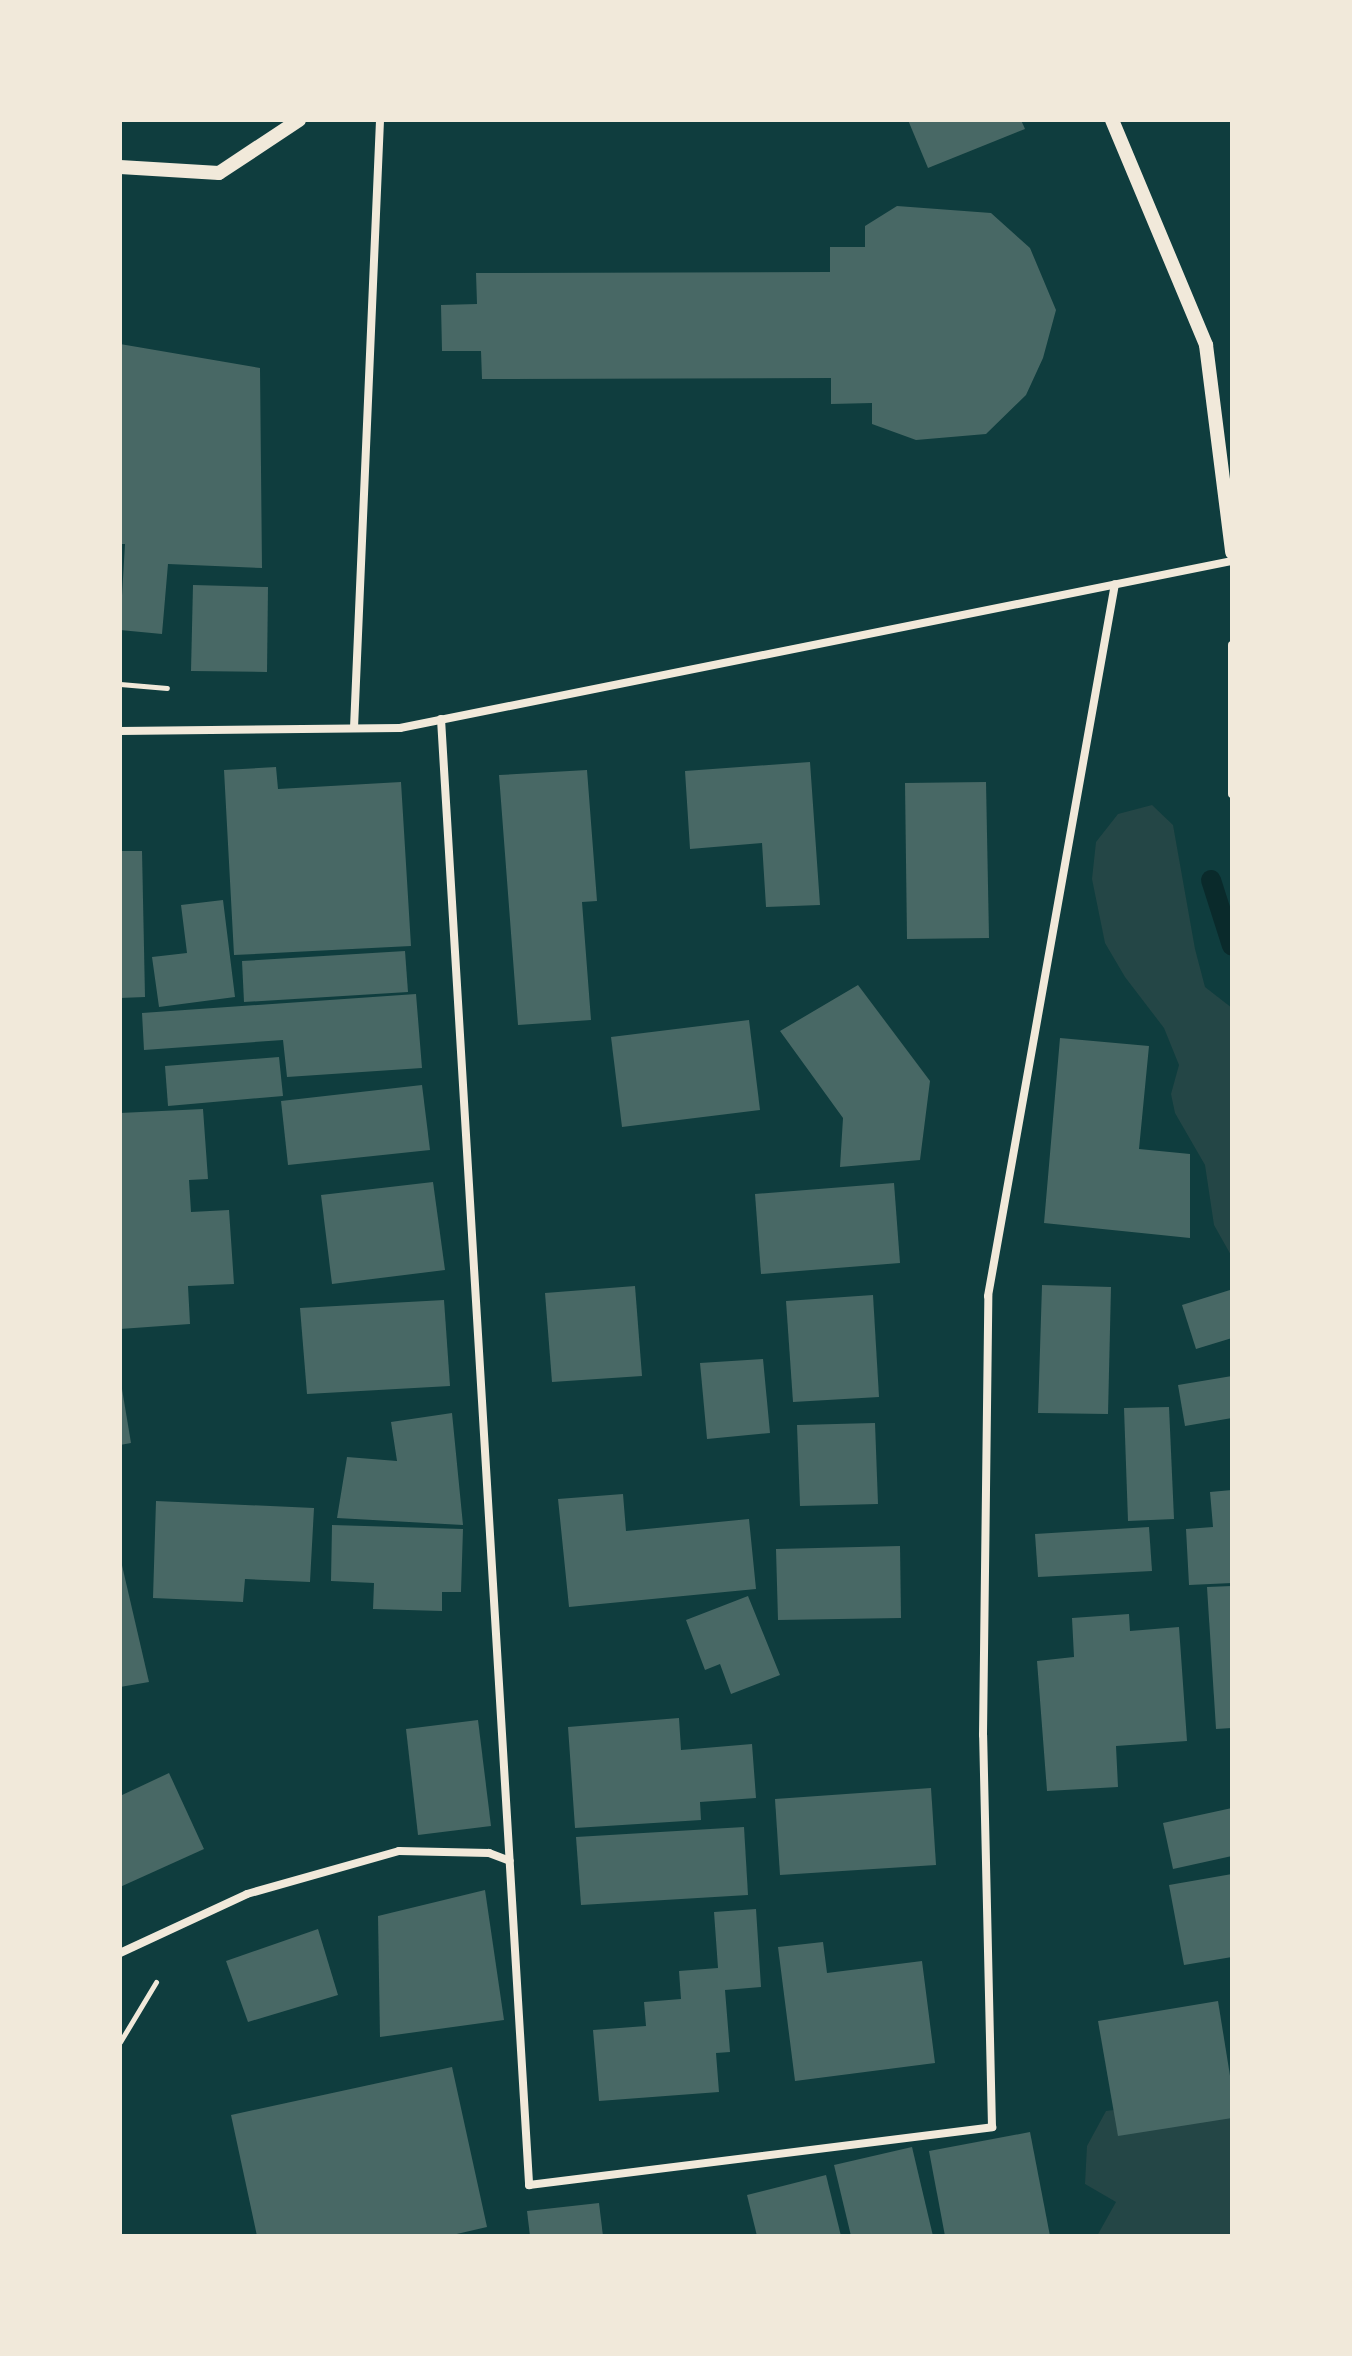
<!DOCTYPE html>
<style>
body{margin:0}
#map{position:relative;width:1352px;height:2356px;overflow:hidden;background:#0f3d3e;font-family:"Exo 2",sans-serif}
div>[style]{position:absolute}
.green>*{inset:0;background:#244646}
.stream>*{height:20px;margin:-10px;padding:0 10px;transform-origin:10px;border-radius:10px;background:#0a2a2b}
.building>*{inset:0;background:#486865}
.path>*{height:5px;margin:-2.5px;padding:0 2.5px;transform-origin:2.5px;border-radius:2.5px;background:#f1e9da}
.minor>*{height:8px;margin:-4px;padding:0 4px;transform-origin:4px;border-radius:4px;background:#f1e9da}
.tertiary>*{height:14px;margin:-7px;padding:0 7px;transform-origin:7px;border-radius:7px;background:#f1e9da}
span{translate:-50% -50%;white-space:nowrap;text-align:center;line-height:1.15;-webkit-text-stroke:6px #f1e9da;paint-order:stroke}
.frame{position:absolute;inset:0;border:122px solid #f1e9da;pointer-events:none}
</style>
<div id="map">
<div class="green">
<i style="clip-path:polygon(1152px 805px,1173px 825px,1195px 949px,1205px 987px,1232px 1008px,1232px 1257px,1214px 1225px,1205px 1165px,1175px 1113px,1171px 1094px,1179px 1065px,1164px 1028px,1125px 977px,1105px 943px,1092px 879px,1096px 842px,1118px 814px)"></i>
<i style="clip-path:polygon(1232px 2095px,1232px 2236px,1097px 2236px,1116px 2202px,1085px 2184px,1087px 2146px,1106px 2111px)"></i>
</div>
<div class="stream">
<i style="left:1211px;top:880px;width:69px;rotate:72.3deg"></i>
</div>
<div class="building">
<i style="clip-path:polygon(908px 120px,1021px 120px,1025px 129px,928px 168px)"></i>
<i style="clip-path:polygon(897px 206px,991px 213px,1030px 248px,1056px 310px,1043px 358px,1026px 395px,986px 434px,916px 440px,872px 424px,872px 403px,831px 404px,831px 378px,482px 379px,481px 351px,442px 351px,441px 305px,477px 304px,476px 273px,830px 272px,830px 247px,865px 247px,865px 226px)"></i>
<i style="clip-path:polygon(120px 344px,260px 368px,262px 568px,168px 564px,162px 634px,120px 630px,125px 544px,120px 544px)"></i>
<i style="clip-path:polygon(193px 585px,268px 587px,267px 672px,191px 671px)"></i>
<i style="clip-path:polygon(810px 762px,820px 905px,766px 907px,762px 843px,690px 849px,685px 771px)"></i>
<i style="clip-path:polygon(276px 767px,278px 789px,401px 782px,411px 946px,234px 955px,224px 770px)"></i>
<i style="clip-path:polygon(587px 770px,597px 901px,582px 902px,591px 1020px,518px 1025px,499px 775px)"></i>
<i style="clip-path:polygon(986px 782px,989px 938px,907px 939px,905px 783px)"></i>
<i style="clip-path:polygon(120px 851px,142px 851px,145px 997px,120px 998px)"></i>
<i style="clip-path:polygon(223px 900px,235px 997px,159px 1007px,152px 957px,187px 953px,181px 905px)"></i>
<i style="clip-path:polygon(405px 951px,408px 992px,244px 1002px,242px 961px)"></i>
<i style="clip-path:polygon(858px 985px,930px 1081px,920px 1160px,840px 1167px,843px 1118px,780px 1031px)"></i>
<i style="clip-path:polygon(416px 994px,422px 1068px,287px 1077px,283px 1040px,144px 1050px,142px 1013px)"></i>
<i style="clip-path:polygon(749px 1020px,760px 1110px,622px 1127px,611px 1037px)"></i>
<i style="clip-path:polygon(1060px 1038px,1149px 1046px,1139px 1149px,1190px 1154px,1190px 1238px,1044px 1223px)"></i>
<i style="clip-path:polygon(279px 1057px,283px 1096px,168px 1106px,165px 1066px)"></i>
<i style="clip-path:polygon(422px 1085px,430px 1150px,288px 1165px,281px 1101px)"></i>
<i style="clip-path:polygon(203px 1109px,208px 1179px,189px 1180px,191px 1212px,229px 1210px,234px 1284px,188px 1286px,190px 1324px,120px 1329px,120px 1113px)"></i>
<i style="clip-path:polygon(433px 1182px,445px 1270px,332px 1284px,321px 1195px)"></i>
<i style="clip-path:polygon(894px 1183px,900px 1263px,761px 1274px,755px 1194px)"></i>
<i style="clip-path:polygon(1042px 1285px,1111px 1287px,1108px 1414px,1038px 1413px)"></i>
<i style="clip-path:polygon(635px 1286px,642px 1376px,552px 1382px,545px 1293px)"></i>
<i style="clip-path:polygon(1230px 1290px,1232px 1338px,1196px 1349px,1182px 1305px)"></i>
<i style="clip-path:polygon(873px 1295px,879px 1397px,793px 1402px,786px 1301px)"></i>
<i style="clip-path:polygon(444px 1300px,450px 1386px,307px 1394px,300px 1308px)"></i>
<i style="clip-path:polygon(763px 1359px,770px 1433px,707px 1439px,700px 1363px)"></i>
<i style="clip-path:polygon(1232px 1376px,1232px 1418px,1185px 1426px,1178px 1385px)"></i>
<i style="clip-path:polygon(120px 1377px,131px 1443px,120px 1445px)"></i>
<i style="clip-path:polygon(1169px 1407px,1174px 1519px,1128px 1521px,1124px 1408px)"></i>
<i style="clip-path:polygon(452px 1413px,463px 1525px,337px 1518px,347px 1457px,397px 1461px,391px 1422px)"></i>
<i style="clip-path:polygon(875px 1423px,878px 1504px,800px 1506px,797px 1425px)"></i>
<i style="clip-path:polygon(1232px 1490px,1232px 1583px,1189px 1585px,1186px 1529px,1213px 1527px,1210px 1492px)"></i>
<i style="clip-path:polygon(623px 1494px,626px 1531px,749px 1519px,756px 1589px,569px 1607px,558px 1499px)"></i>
<i style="clip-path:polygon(156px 1501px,314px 1508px,310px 1582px,245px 1579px,243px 1602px,153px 1598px)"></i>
<i style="clip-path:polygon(332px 1525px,463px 1529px,461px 1592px,442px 1592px,442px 1611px,373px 1609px,374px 1583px,331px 1581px)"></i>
<i style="clip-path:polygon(1149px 1527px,1152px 1571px,1038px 1577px,1035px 1534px)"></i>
<i style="clip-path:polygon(900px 1546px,901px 1618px,778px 1620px,776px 1549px)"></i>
<i style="clip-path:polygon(121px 1561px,149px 1682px,120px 1687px,120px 1562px)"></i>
<i style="clip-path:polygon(1232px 1586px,1232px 1728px,1216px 1729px,1207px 1587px)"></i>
<i style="clip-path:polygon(748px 1596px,780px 1675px,731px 1694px,720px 1664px,705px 1670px,686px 1620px)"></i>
<i style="clip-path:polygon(1129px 1614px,1130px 1631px,1179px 1627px,1187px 1741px,1116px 1746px,1118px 1787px,1047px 1791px,1037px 1661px,1074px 1657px,1072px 1618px)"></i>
<i style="clip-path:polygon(679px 1718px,681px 1750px,752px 1744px,756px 1798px,700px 1802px,701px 1820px,575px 1828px,568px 1727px)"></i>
<i style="clip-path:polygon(478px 1720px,491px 1826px,418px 1835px,406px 1729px)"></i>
<i style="clip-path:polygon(169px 1773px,204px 1849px,120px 1887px,120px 1796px)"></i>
<i style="clip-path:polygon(931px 1788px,936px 1865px,780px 1875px,775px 1799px)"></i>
<i style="clip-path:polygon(1232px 1808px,1232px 1856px,1173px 1869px,1163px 1823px)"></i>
<i style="clip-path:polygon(744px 1827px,748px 1895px,581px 1905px,576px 1837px)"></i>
<i style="clip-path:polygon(1232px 1874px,1232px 1957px,1184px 1965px,1169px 1885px)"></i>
<i style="clip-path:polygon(485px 1890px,504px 2020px,380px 2037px,378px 1916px)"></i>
<i style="clip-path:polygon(756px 1909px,761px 1987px,725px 1990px,730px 2052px,716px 2053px,719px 2092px,599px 2101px,593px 2030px,646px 2026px,644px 2002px,681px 1999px,679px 1971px,718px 1968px,714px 1912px)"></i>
<i style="clip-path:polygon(318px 1929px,338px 1995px,248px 2022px,226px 1961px)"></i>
<i style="clip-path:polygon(823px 1942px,827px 1973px,922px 1961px,935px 2063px,795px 2081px,778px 1947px)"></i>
<i style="clip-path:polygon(1218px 2001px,1232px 2088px,1232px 2118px,1118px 2136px,1098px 2021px)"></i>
<i style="clip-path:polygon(452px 2067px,487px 2227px,448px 2236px,257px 2236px,231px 2115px)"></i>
<i style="clip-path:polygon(1030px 2132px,1050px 2236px,945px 2236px,929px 2151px)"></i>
<i style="clip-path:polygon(912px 2147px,933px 2236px,851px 2236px,834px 2165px)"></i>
<i style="clip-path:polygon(826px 2175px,841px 2236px,757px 2236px,747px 2195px)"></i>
<i style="clip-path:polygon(599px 2203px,603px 2236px,530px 2236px,527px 2211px)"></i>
</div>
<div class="path">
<i style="left:120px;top:684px;width:47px;rotate:4.9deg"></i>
<i style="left:120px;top:2042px;width:70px;rotate:-59deg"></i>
</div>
<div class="minor">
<i style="left:1232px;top:645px;width:149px;rotate:90deg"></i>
<i style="left:441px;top:719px;width:1469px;rotate:86.56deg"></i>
<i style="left:529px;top:2185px;width:467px;rotate:-7.1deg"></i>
<i style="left:992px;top:2127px;width:392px;rotate:-91.3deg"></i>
<i style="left:983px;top:1735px;width:439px;rotate:-89.3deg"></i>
<i style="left:988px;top:1296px;width:723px;rotate:-79.89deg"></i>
<i style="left:354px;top:728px;width:609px;rotate:-87.55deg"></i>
<i style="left:120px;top:731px;width:280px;rotate:-0.6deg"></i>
<i style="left:400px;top:728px;width:849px;rotate:-11.35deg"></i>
<i style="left:120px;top:1953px;width:140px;rotate:-24.9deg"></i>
<i style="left:247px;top:1894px;width:158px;rotate:-15.8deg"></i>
<i style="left:399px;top:1851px;width:90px;rotate:1.3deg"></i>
<i style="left:489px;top:1853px;width:22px;rotate:21deg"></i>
</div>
<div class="tertiary">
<i style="left:1112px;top:120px;width:244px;rotate:67.3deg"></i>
<i style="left:1206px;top:345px;width:209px;rotate:82.8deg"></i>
<i style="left:120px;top:167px;width:99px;rotate:3.5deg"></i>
<i style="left:219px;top:173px;width:96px;rotate:-33.5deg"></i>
</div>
<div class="frame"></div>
</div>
